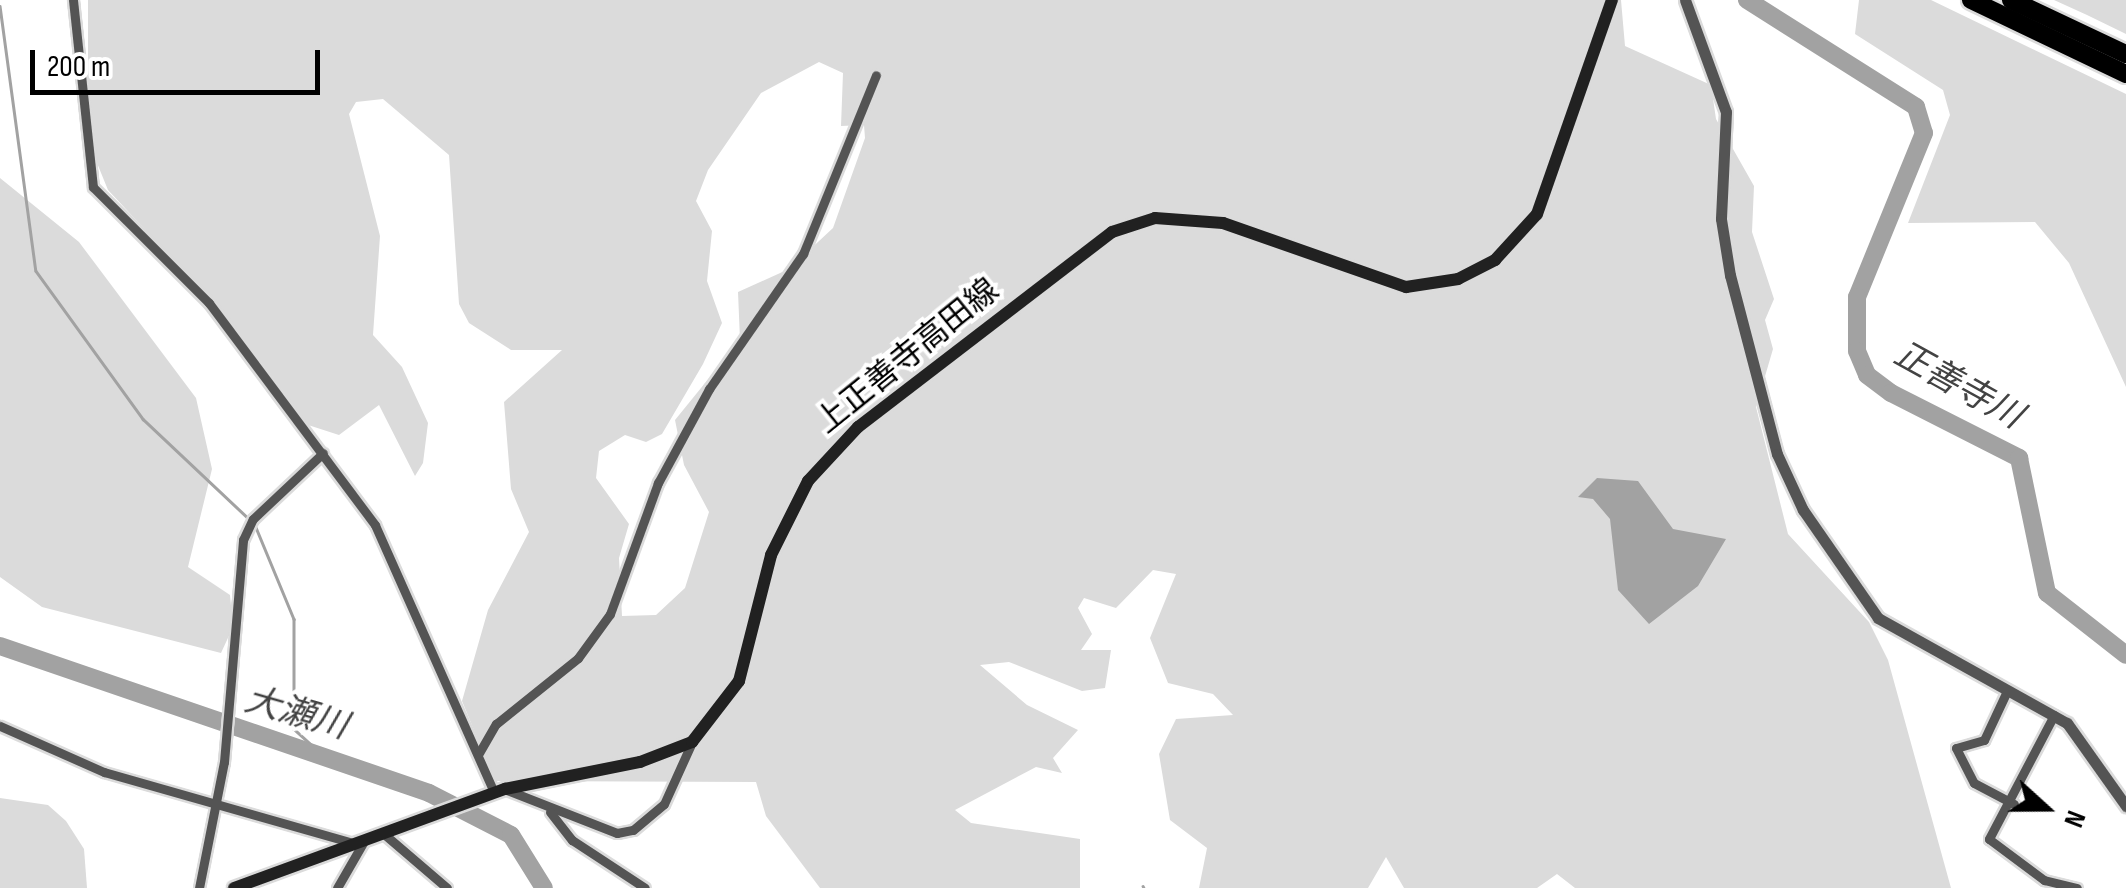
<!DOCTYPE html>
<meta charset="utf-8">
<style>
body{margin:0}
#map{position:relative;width:2126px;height:888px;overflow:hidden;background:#fff;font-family:"Sofia Sans Condensed","Noto Sans JP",sans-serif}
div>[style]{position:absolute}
.green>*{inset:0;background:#dbdbdb}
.water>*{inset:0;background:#a2a2a2}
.stream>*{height:2.5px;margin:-1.25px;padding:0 1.25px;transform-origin:1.25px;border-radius:1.25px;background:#a2a2a2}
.river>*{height:18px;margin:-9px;padding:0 9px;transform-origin:9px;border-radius:9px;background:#a2a2a2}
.roads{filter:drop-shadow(2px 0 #dbdbdb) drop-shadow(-2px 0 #dbdbdb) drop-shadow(0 2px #dbdbdb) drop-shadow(0 -2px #dbdbdb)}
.minor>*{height:9px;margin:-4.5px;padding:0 4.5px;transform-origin:4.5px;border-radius:4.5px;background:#545454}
.tertiary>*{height:11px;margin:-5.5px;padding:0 5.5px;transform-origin:5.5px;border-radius:5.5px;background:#545454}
.secondary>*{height:12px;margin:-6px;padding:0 6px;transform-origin:6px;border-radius:6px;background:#212121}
.motorway>*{height:18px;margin:-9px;padding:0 9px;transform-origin:9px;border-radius:9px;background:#000}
span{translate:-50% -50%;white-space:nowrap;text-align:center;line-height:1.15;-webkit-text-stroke:8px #fff;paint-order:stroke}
.street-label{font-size:32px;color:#000}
.water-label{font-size:35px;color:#434343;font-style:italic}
.north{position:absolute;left:1996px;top:758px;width:100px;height:100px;-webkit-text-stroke:8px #fff;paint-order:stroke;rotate:111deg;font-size:28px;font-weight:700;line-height:40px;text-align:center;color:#000}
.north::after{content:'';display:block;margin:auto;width:35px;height:45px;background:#000;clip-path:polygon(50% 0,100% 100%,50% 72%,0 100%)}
.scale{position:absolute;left:30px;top:50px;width:290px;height:45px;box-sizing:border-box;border:5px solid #000;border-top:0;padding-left:12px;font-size:30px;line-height:35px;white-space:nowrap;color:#000;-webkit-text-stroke:8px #fff;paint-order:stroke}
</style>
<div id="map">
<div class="green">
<i style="clip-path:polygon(evenodd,88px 0,1621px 0,1625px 46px,1711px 85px,1716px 119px,1754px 186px,1752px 232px,1774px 299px,1765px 320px,1773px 349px,1756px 407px,1788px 534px,1869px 622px,1888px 660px,1951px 888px,1575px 888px,1557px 874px,1537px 888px,1404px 888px,1386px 857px,1368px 888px,1199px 888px,1207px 848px,1170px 820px,1159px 754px,1176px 719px,1233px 715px,1213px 694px,1168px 683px,1150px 638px,1176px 574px,1153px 570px,1116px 608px,1084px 598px,1078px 608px,1092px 634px,1081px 650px,1111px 650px,1105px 688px,1082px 691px,1009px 662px,980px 665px,1027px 705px,1078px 730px,1053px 758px,1062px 773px,1036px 767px,955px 810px,971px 823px,1080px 839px,1080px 888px,820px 888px,766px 816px,756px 782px,495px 781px,462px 701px,488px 610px,529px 532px,511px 489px,504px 402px,562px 350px,511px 350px,469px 323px,459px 304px,449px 155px,383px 99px,356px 102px,349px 114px,380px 236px,373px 335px,402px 367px,428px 423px,423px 463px,415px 476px,379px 405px,339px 435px,305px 424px,225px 315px,108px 190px,88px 141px,88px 0,819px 62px,843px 73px,841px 126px,864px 125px,865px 138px,833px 228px,789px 269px,738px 292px,740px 340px,675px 420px,684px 465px,709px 512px,685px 588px,656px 615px,622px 616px,619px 558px,629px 524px,596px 478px,599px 451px,625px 435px,646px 442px,662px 434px,703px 364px,722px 323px,707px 281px,712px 231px,696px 201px,708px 170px,761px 93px,819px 62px)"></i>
<i style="clip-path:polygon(1859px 0,1931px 0,2126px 94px,2126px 387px,2069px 263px,2035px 222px,1908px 223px,1950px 115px,1943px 90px,1855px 34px)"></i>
<i style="clip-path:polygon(2054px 0,2126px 0,2126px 34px,2087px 15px)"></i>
<i style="clip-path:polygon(0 178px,79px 242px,196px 398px,212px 469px,188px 567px,230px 595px,233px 627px,221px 653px,42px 607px,0 577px)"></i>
<i style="clip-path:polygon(0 798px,48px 805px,66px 821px,84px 849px,87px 888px,0 888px)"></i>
</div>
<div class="water">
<i style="clip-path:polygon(1597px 478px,1638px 481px,1673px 529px,1726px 539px,1698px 586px,1649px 624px,1618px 590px,1610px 519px,1593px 499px,1578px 497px)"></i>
</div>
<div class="stream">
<i style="left:0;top:6px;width:267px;rotate:82.3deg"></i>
<i style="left:36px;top:271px;width:183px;rotate:54.1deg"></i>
<i style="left:143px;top:419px;width:146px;rotate:43.3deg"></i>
<i style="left:255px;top:525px;width:102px;rotate:67.5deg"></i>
<i style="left:294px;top:619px;width:110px;rotate:90deg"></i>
<i style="left:294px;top:729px;width:31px;rotate:42deg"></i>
<i style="left:1143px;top:886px;width:2px;rotate:63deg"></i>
</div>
<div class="river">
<i style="left:1747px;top:0;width:200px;rotate:32.3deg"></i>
<i style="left:1916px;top:107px;width:27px;rotate:73deg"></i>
<i style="left:1924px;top:133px;width:177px;rotate:112.2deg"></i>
<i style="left:1857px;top:297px;width:54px;rotate:90deg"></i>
<i style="left:1857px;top:351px;width:26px;rotate:67deg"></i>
<i style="left:1867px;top:375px;width:30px;rotate:37deg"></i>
<i style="left:1891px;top:393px;width:144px;rotate:26.9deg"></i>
<i style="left:2019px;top:458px;width:138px;rotate:78.3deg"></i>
<i style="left:2047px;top:593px;width:100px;rotate:38.1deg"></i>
<i style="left:0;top:646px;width:453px;rotate:18.9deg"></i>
<i style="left:429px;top:793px;width:92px;rotate:27.1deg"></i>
<i style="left:511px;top:835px;width:62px;rotate:58.1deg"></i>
</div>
<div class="roads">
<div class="minor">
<i style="left:73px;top:0;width:188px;rotate:83.9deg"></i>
<i style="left:93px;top:187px;width:164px;rotate:45deg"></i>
<i style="left:209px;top:303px;width:277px;rotate:53.2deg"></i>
<i style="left:375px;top:525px;width:292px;rotate:66deg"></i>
<i style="left:2007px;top:691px;width:54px;rotate:115.1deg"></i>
<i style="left:1984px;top:740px;width:29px;rotate:164deg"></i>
<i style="left:1956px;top:748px;width:39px;rotate:63deg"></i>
<i style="left:1974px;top:783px;width:45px;rotate:27.7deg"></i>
<i style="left:2054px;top:715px;width:140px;rotate:117.7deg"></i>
<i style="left:1989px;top:839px;width:69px;rotate:36.7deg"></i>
<i style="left:2044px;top:880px;width:34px;rotate:14deg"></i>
<i style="left:0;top:726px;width:114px;rotate:23.9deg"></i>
<i style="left:104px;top:772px;width:260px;rotate:15.9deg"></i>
<i style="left:479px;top:753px;width:34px;rotate:-60deg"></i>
<i style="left:496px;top:724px;width:105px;rotate:-38.8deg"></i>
<i style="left:578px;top:658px;width:54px;rotate:-54deg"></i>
<i style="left:610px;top:614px;width:140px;rotate:-69.9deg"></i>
<i style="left:658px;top:483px;width:107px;rotate:-61.5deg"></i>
<i style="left:709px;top:389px;width:165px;rotate:-55.2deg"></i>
<i style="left:803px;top:254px;width:193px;rotate:-67.8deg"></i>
<i style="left:507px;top:790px;width:118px;rotate:21.4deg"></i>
<i style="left:617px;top:833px;width:16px;rotate:-11deg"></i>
<i style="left:633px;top:830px;width:40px;rotate:-40deg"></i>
<i style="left:664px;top:804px;width:68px;rotate:-65.7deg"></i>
<i style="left:550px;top:812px;width:36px;rotate:52deg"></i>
<i style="left:572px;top:840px;width:87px;rotate:33.3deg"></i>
<i style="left:384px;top:834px;width:83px;rotate:40.6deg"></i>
<i style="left:199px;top:888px;width:128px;rotate:-78.8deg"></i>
<i style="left:224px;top:762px;width:223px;rotate:-85.1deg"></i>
<i style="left:243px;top:540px;width:23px;rotate:-65deg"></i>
<i style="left:253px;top:519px;width:96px;rotate:-43.3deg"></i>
<i style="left:337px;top:888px;width:54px;rotate:-60.1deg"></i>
</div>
<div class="tertiary">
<i style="left:1685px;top:0;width:119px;rotate:69.9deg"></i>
<i style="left:1726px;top:112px;width:107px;rotate:92.7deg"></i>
<i style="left:1721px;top:219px;width:57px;rotate:80.9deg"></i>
<i style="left:1730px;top:275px;width:185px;rotate:75.3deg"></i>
<i style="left:1777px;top:454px;width:62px;rotate:65.1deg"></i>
<i style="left:1803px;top:510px;width:131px;rotate:55.2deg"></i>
<i style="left:1878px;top:618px;width:216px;rotate:29.1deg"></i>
<i style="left:2067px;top:723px;width:102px;rotate:54.6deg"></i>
</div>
<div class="secondary">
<i style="left:234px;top:888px;width:289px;rotate:-20.1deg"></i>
<i style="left:505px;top:789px;width:138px;rotate:-11.3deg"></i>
<i style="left:640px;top:762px;width:56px;rotate:-21deg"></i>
<i style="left:692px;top:742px;width:77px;rotate:-52.4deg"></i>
<i style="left:739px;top:681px;width:130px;rotate:-75.7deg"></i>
<i style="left:771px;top:555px;width:83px;rotate:-63.4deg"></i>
<i style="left:808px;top:481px;width:74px;rotate:-47.2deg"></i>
<i style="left:858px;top:427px;width:320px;rotate:-37.5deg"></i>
<i style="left:1112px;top:232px;width:45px;rotate:-18deg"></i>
<i style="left:1155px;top:218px;width:68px;rotate:4.2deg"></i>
<i style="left:1223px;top:223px;width:194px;rotate:19.3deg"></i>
<i style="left:1406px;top:287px;width:53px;rotate:-8.7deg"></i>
<i style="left:1458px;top:279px;width:42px;rotate:-27.2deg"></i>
<i style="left:1495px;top:260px;width:62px;rotate:-47.6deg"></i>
<i style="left:1537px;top:214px;width:227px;rotate:-70.7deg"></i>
</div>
<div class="motorway">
<i style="left:1971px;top:0;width:172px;rotate:25.5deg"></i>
<i style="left:2011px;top:0;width:127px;rotate:25.2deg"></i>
</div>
</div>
<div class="street-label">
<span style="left:908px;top:357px;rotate:-39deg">上正善寺高田線</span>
</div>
<div class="water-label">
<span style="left:1958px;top:386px;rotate:29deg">正善寺川</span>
<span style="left:296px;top:714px;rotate:16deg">大瀬川</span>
</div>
<div class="north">N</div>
<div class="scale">200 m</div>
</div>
